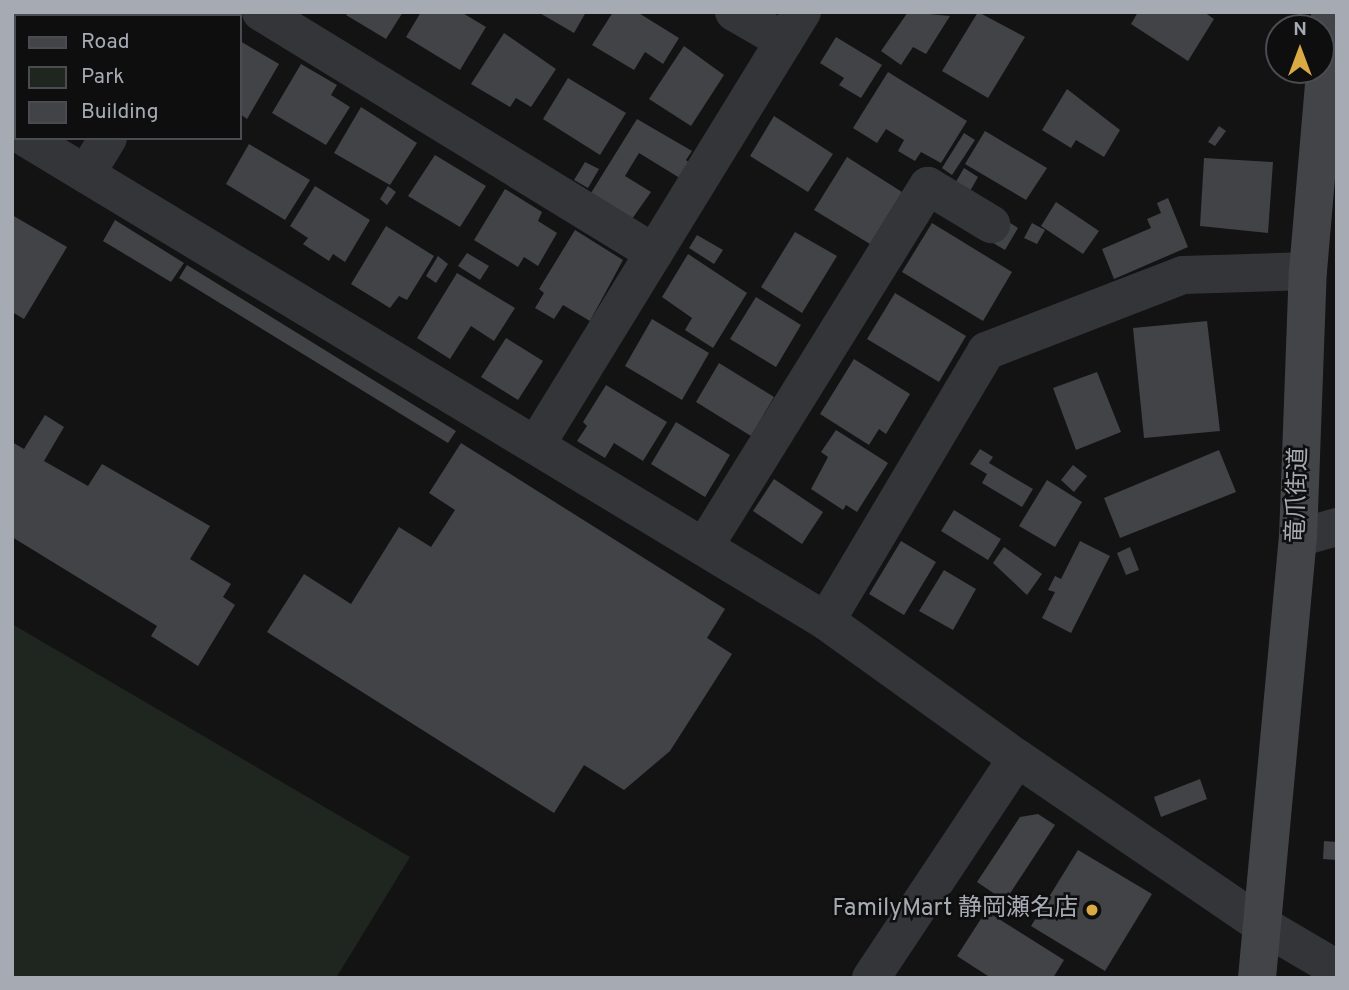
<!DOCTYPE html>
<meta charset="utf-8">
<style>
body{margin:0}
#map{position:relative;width:1349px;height:990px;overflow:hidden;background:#131314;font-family:Overpass,"Noto Sans JP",sans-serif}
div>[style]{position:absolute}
.green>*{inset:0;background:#1f2620}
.building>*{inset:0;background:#424347}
.minor>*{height:38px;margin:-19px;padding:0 19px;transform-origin:19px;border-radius:19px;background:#343538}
.tertiary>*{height:38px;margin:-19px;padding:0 19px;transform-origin:19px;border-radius:19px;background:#343538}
.secondary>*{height:38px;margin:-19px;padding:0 19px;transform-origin:19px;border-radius:19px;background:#424448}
.dots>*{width:19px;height:19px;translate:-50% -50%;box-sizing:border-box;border:4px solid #0e0e0f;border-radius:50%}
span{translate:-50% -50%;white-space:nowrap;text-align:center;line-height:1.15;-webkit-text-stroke:5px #0e0e0f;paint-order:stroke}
.street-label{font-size:24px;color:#a6aab3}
.poi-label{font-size:24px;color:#a6aab3}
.right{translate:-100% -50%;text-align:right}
.frame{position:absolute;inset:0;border:14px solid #a6aab3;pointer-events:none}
.legend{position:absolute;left:14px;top:14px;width:228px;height:126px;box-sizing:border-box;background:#0e0e0f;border:2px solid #4b4c51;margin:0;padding:9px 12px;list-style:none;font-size:21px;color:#a6aab3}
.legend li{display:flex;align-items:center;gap:14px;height:35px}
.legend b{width:35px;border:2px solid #4b4c51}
.north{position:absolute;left:1265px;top:14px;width:70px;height:70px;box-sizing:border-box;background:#0e0e0f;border:2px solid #4b4c51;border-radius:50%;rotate:0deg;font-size:19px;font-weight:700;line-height:28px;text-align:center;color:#a6aab3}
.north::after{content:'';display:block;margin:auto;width:24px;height:32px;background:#daaa45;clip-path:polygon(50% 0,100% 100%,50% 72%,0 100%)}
</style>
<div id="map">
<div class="green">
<i style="clip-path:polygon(12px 624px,410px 857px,336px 978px,12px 978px)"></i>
</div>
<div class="building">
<i style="clip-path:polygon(61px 12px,132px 12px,138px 16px,59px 16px)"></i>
<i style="clip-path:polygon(348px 12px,403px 12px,386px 39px,346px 15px)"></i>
<i style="clip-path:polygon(421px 12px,461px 12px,486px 27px,460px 70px,406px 37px)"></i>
<i style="clip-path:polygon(538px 12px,586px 12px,574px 33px)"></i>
<i style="clip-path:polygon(613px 12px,637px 12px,679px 38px,663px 64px,645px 52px,634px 70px,592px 45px)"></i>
<i style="clip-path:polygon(908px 12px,950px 16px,926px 54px,913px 47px,901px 65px,881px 51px)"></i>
<i style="clip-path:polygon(978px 12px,1025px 37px,988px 98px,942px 71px)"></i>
<i style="clip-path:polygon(1138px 12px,1204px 12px,1214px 19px,1188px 61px,1131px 24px)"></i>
<i style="clip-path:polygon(504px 33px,556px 69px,531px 107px,516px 98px,510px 107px,471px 84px)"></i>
<i style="clip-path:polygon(836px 37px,882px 65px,861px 98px,839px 85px,844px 78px,820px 63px)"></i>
<i style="clip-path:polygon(240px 41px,279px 64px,247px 119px,240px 114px)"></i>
<i style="clip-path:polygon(684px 46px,724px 75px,691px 126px,649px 99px)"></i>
<i style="clip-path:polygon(301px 64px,337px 85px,331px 95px,350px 107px,326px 145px,272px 113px)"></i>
<i style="clip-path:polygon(888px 72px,967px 121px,941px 163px,921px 152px,915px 161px,898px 151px,904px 140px,886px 129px,877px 143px,853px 128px)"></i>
<i style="clip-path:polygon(568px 78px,626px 113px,600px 155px,543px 119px)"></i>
<i style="clip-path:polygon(1067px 89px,1120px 130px,1104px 157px,1076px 140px,1071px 148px,1042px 130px)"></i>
<i style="clip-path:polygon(361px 107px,417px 143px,390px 185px,334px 153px)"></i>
<i style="clip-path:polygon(774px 116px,833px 154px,808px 192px,750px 156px)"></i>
<i style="clip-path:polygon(637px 119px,692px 151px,686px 160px,692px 165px,683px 180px,639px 153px,625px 176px,651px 192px,632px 219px,591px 193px)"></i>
<i style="clip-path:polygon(1219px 126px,1226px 131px,1215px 146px,1208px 142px)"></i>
<i style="clip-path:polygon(985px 131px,1047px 168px,1026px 200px,965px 164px)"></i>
<i style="clip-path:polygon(964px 133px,975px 140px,952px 175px,942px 168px)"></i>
<i style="clip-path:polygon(249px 144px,310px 180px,285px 220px,226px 184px)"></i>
<i style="clip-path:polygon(435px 155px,486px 186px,460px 227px,408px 196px)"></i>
<i style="clip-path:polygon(847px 157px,902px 192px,870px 244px,814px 210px)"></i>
<i style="clip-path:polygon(1204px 158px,1273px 162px,1268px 233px,1200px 226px)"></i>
<i style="clip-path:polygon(585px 162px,599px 169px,588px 188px,574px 180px)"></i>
<i style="clip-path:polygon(964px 168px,978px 177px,965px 200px,950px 192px)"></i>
<i style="clip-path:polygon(315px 186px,370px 220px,345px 262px,333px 254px,329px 261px,303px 244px,308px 238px,290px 226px)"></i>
<i style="clip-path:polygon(388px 186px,396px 192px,387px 205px,380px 199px)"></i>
<i style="clip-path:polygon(505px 189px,542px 212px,538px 221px,557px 233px,538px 266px,524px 257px,518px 267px,474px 240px)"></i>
<i style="clip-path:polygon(1168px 198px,1188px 247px,1114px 279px,1102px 249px,1151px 228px,1147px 219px,1161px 213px,1157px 203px)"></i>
<i style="clip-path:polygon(1056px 202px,1099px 231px,1083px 254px,1041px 226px)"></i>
<i style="clip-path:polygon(12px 215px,67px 247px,24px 319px,12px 312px)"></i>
<i style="clip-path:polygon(1001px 217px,1018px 228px,1005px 250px,988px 240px)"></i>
<i style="clip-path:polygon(115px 220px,184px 263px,171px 282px,103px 241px)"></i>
<i style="clip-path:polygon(932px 223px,1012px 272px,983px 321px,902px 272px)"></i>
<i style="clip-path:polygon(1032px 223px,1045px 230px,1037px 244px,1024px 238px)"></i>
<i style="clip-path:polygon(386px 226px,434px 256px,407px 300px,399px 296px,390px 308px,351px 284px)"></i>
<i style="clip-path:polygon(575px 230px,623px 260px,590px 321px,563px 305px,554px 319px,535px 308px,544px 293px,539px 289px)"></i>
<i style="clip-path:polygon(795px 232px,837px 256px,802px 313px,761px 287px)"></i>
<i style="clip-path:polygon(697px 235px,723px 250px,714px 264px,689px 248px)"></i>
<i style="clip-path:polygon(467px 253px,489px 266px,480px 280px,458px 266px)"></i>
<i style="clip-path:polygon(688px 254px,747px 293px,713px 348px,685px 330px,692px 318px,662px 297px)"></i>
<i style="clip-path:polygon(438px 256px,448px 264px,436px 283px,426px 276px)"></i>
<i style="clip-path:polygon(187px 265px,336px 357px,456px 431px,448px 443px,179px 278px)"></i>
<i style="clip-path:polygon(457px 273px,515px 308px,494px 341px,471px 326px,450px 359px,417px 338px)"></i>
<i style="clip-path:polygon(895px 293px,966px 336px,939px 382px,867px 339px)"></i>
<i style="clip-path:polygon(756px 297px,801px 325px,776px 367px,730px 339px)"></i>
<i style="clip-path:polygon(652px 319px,709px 353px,682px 400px,625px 366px)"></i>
<i style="clip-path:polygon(1207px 321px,1220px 431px,1144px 438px,1133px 328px)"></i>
<i style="clip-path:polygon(506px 338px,543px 361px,518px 400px,481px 377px)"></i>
<i style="clip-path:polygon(854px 359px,910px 394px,886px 434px,879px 429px,869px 445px,820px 414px)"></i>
<i style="clip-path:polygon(719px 363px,774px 397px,751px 436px,696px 402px)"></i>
<i style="clip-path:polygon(1097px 372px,1121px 432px,1076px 450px,1053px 388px)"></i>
<i style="clip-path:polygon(606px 385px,667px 422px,643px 461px,614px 443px,605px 458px,577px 441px,587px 426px,583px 422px)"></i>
<i style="clip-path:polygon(45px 415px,64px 427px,44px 461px,88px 486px,102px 464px,210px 526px,190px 559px,231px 584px,223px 597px,235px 605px,198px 666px,151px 636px,157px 626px,12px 537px,12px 442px,24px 449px)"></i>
<i style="clip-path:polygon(676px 422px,730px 455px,705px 497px,651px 464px)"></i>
<i style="clip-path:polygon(836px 430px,888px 463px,857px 512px,846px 505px,843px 510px,811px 489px,828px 457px,821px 452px)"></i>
<i style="clip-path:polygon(461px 443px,725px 609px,707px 638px,732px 654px,670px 751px,624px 790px,584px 765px,554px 813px,267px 632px,304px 574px,351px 604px,399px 527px,431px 547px,455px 510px,429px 493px)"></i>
<i style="clip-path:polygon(980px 449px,993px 457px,989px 463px,1033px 489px,1022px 507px,982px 483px,987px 474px,970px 464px)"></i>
<i style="clip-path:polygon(1219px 450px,1236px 492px,1120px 538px,1104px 498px)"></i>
<i style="clip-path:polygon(1073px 465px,1087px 476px,1074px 492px,1061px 480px)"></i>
<i style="clip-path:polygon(774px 479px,823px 512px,802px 544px,753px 511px)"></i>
<i style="clip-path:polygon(1047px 480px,1082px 502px,1055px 547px,1019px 526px)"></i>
<i style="clip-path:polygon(954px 510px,1001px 539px,988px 560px,941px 531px)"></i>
<i style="clip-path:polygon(901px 541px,936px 562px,904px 615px,869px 594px)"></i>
<i style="clip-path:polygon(1080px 541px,1110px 556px,1071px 633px,1042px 618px,1055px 592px,1048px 590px,1055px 576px,1061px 579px)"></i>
<i style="clip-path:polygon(1004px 547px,1042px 574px,1027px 595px,993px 563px)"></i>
<i style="clip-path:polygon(1130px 547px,1139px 570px,1126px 575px,1117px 553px)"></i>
<i style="clip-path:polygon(944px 570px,976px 589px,953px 630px,919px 611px)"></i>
<i style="clip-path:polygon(1200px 779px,1207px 799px,1161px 817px,1154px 797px)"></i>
<i style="clip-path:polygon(1038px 814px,1055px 825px,1005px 901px,977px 882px,1020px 817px)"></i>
<i style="clip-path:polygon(1324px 841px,1337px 842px,1337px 860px,1323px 859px)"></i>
<i style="clip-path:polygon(1078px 850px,1152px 894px,1105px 971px,1031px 926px)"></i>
<i style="clip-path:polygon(986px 911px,1064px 960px,1053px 978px,991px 978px,957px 956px)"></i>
</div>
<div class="minor">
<i style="left:261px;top:12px;width:461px;rotate:31.5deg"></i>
<i style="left:734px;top:12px;width:58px;rotate:30.1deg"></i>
<i style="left:184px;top:16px;width:5px;rotate:-53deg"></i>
<i style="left:26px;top:138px;width:934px;rotate:31.12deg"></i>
<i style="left:826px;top:621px;width:314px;rotate:-59.3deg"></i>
<i style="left:986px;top:351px;width:211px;rotate:-21.1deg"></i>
<i style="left:1183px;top:275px;width:125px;rotate:-1.8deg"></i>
<i style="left:86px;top:174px;width:42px;rotate:-58.6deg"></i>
<i style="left:536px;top:445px;width:508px;rotate:-58.44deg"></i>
<i style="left:1298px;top:538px;width:41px;rotate:-15.8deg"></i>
<i style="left:704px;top:547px;width:425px;rotate:-58.2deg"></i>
<i style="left:928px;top:186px;width:74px;rotate:31.1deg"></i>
<i style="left:871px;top:978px;width:264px;rotate:-56.4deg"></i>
</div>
<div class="tertiary">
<i style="left:826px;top:621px;width:235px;rotate:35.7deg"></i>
<i style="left:1017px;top:758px;width:297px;rotate:34.3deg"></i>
<i style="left:1262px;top:925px;width:87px;rotate:30.4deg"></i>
</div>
<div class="secondary">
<i style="left:1257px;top:978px;width:442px;rotate:-84.7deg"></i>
<i style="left:1298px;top:538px;width:267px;rotate:-87.9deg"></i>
<i style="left:1308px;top:271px;width:260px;rotate:-85.1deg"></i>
</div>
<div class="dots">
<i style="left:1092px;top:910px;background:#daaa45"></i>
</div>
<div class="street-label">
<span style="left:1299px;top:495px;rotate:-88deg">竜爪街道</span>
</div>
<div class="poi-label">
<span class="right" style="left:1078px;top:910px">FamilyMart 静岡瀬名店</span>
</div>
<div class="frame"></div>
<ul class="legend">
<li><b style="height:9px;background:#424448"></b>Road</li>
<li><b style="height:19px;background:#1f2620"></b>Park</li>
<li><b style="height:19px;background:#424347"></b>Building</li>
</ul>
<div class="north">N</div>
</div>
